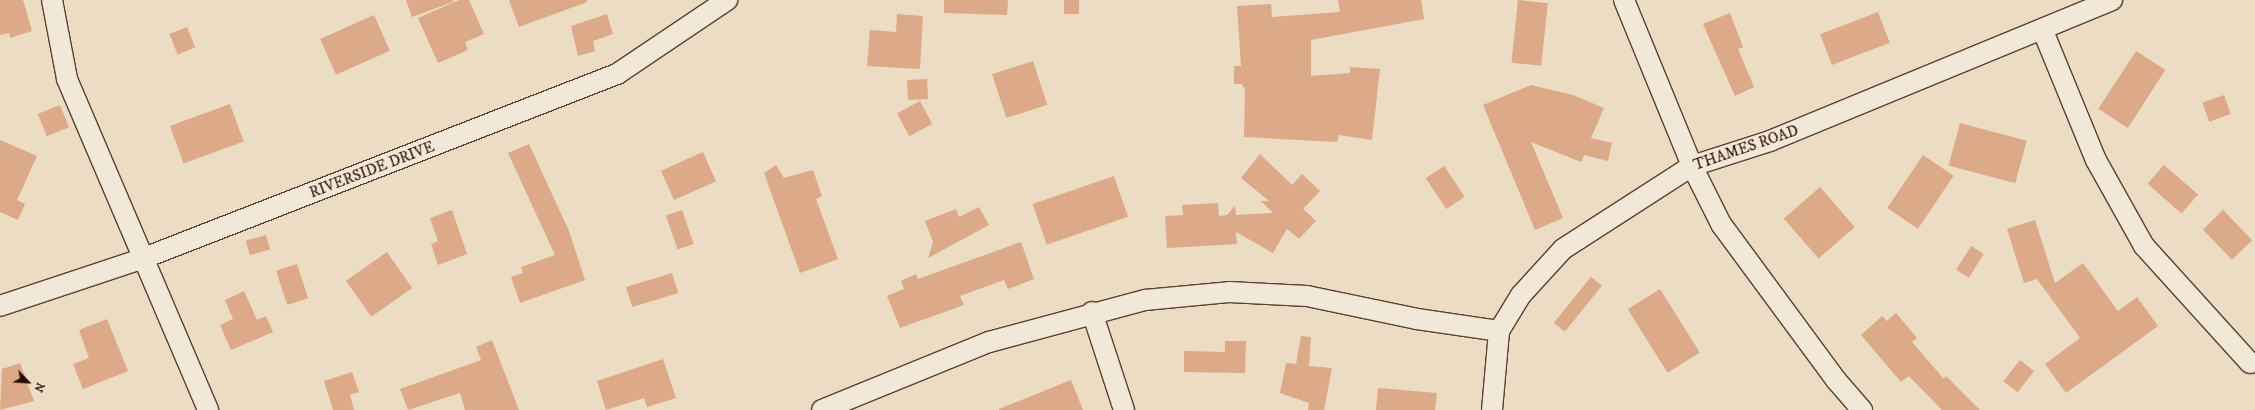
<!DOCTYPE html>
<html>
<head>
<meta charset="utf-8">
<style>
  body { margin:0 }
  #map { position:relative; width:2255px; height:410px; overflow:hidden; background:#ebdcc3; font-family:"IM FELL DW Pica",serif }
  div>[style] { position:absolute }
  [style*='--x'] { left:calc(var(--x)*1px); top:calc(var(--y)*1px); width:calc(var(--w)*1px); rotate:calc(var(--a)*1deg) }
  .building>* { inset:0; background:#dca989; transform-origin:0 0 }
  .roads { filter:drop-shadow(1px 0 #5b4031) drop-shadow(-1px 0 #5b4031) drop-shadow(0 1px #5b4031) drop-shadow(0 -1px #5b4031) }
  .minor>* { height:20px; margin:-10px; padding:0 10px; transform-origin:10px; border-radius:10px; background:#f2e8d8 }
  span { translate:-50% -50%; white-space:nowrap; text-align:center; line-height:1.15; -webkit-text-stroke:4px #f2e8d8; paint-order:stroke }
  .street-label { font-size:15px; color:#2b0c00 }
  .north { position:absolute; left:8px; top:362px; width:40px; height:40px; -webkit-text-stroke:3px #f2e8d8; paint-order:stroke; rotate:115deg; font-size:11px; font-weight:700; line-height:16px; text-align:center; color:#2b0c00 }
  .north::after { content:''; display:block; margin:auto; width:14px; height:18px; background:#2b0c00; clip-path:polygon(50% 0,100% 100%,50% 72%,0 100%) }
</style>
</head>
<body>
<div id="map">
  <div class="building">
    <i style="clip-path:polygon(0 0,23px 0,32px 31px,10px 38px,9px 33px,0 35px)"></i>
    <i style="clip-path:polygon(406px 0,453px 0,453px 2px,412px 17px)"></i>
    <i style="clip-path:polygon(459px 0,469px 0,484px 34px,465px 42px,468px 50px,438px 63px,418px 18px)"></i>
    <i style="clip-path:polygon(509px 0,587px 0,587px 2px,519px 27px)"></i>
    <i style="clip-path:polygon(944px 0,1008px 0,1007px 15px,944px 13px)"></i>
    <i style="left:1064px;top:0;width:15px;height:14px"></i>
    <i style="clip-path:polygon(1338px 0,1421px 0,1424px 19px,1311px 40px,1311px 76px,1350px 73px,1350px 67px,1380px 69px,1372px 140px,1339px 135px,1337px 142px,1244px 137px,1245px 90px,1242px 84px,1234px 84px,1234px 66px,1241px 66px,1237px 6px,1271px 4px,1272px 17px,1340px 12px)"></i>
    <i style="left:1518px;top:0;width:30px;height:63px;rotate:6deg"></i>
    <i style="left:1878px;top:12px;width:33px;height:62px;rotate:69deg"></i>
    <i style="clip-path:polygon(1730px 13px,1743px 47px,1738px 49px,1754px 87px,1735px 96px,1703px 24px)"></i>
    <i style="clip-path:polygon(607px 14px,613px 34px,593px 41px,595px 51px,578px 56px,571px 26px)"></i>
    <i style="clip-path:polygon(897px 14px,923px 16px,920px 69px,867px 66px,870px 30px,896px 32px)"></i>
    <i style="left:374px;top:15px;width:39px;height:59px;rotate:66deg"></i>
    <i style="left:187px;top:27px;width:22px;height:19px;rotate:68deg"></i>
    <i style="left:2136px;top:51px;width:35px;height:69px;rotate:33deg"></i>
    <i style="left:1033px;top:61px;width:46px;height:43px;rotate:72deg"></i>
    <i style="left:927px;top:79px;width:20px;height:20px;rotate:87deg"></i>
    <i style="clip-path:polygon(1531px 85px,1573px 95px,1604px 108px,1591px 138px,1612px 143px,1608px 161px,1584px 155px,1581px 162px,1531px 142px,1563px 218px,1535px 230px,1483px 105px)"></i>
    <i style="left:2224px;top:95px;width:20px;height:23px;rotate:70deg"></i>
    <i style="left:920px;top:101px;width:26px;height:26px;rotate:62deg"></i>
    <i style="left:230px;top:104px;width:40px;height:64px;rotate:70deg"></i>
    <i style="left:60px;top:105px;width:24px;height:24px;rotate:68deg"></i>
    <i style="left:1960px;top:123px;width:69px;height:44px;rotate:15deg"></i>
    <i style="clip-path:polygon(0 140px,37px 156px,17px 200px,25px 204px,18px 220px,0 212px)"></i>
    <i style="clip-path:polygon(529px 144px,569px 231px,585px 280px,520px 303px,511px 277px,523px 273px,521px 267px,555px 255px,508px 153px)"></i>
    <i style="left:703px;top:152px;width:32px;height:46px;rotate:66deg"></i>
    <i style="clip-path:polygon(1260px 154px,1292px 185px,1302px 174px,1320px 191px,1303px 209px,1316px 221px,1299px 239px,1287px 229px,1273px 253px,1236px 232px,1237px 244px,1167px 248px,1165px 216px,1183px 215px,1182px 205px,1218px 203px,1219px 216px,1227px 215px,1235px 206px,1236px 215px,1273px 213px,1261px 201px,1269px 201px,1241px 178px)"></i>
    <i style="left:1923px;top:155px;width:37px;height:64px;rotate:34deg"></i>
    <i style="clip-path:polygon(776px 165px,784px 178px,813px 170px,822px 196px,816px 199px,838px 259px,800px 273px,764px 173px)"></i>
    <i style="left:2164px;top:165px;width:45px;height:25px;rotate:41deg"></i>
    <i style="left:1444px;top:166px;width:37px;height:22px;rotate:56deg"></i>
    <i style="left:1114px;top:176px;width:43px;height:86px;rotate:71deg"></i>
    <i style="left:1820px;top:187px;width:53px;height:48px;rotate:49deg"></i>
    <i style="clip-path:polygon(979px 207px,989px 225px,928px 258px,933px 242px,925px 221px,956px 209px,959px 217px)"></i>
    <i style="clip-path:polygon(452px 210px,467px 254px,438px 265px,431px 244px,438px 241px,430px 218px)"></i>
    <i style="left:682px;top:210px;width:36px;height:17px;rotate:71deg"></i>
    <i style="left:2223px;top:210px;width:42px;height:28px;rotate:46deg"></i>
    <i style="clip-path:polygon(2035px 220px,2055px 283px,2083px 263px,2118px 311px,2137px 297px,2158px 326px,2066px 393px,2045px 364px,2080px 338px,2037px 279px,2024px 283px,2007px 229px)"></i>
    <i style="left:266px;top:235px;width:15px;height:21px;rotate:74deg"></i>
    <i style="clip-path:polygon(1021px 242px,1034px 279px,1008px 289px,1004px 280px,960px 296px,964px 305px,900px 328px,887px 296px,904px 289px,901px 281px,916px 274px,918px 279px)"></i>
    <i style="left:1971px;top:246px;width:15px;height:28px;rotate:32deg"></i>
    <i style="left:387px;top:252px;width:44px;height:50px;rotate:55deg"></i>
    <i style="left:297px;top:264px;width:36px;height:22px;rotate:72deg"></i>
    <i style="left:672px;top:273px;width:21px;height:48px;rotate:73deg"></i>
    <i style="left:1591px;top:277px;width:14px;height:59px;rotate:39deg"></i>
    <i style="left:1660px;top:289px;width:75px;height:38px;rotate:58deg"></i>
    <i style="clip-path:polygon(244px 291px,257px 320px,266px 316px,273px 332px,231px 350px,220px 325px,233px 319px,225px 300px)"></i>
    <i style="clip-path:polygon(1896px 313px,1917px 338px,1912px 342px,1944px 379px,1946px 376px,1980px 410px,1942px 410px,1909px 376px,1901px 382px,1861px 335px,1882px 316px,1887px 321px)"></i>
    <i style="clip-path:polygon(107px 319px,128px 371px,83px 389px,73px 364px,89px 358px,79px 330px)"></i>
    <i style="clip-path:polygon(1301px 336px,1311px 337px,1309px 366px,1332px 368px,1324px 410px,1308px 410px,1309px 403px,1280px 393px,1286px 363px,1296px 364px)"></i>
    <i style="clip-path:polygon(492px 340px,519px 410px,465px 410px,460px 393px,408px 410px,400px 389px,481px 360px,476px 347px)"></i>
    <i style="clip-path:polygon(1225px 341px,1246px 341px,1245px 373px,1184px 372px,1184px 351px,1225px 352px)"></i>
    <i style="clip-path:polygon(663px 359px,676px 398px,647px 407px,644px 398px,606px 410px,597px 381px)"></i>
    <i style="left:2020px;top:360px;width:18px;height:27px;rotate:38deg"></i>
    <i style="clip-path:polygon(20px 363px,34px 401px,0 410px,2px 369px)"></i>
    <i style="clip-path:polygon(352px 372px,359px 392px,350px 395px,354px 410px,333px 410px,324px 381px)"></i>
    <i style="clip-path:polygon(1071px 380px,1083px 410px,999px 410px,999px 409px)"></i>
    <i style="clip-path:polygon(1378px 388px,1437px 393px,1435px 410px,1376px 410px)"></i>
  </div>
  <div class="roads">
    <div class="minor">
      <i style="--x:52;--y:0;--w:80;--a:79.2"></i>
      <i style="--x:67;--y:79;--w:360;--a:66.9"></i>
      <i style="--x:1624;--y:0;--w:179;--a:67.7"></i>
      <i style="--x:1692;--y:166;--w:65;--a:63.4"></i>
      <i style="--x:1721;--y:224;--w:194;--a:53.6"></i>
      <i style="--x:1836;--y:380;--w:40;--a:49"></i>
      <i style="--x:2043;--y:31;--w:139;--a:67.7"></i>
      <i style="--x:2096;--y:160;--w:98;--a:60.8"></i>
      <i style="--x:2144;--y:246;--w:158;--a:47.8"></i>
      <i style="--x:0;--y:306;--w:152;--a:-18.4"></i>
      <i style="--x:144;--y:258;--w:508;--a:-21.26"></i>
      <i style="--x:617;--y:74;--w:133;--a:-33.9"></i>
      <i style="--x:1092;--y:312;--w:103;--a:71.9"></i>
      <i style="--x:822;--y:410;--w:180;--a:-22.2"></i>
      <i style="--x:989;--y:342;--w:162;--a:-15.1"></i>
      <i style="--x:1145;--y:300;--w:84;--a:-5.4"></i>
      <i style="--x:1229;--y:292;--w:78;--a:2.9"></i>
      <i style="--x:1307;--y:296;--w:112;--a:11.8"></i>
      <i style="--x:1417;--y:319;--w:83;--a:8.3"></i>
      <i style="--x:1492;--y:410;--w:79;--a:-84.9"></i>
      <i style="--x:1499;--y:331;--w:42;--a:-58.6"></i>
      <i style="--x:1521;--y:295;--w:62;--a:-47.6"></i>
      <i style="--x:1563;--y:249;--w:153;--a:-32.8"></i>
      <i style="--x:1692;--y:166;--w:82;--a:-17.8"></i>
      <i style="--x:1770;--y:141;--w:370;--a:-22.4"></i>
    </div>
  </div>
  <div class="street-label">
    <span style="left:1746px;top:148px;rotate:-19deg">THAMES ROAD</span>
    <span style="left:372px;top:170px;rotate:-21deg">RIVERSIDE DRIVE</span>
  </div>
  <div class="north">N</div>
</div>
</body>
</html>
